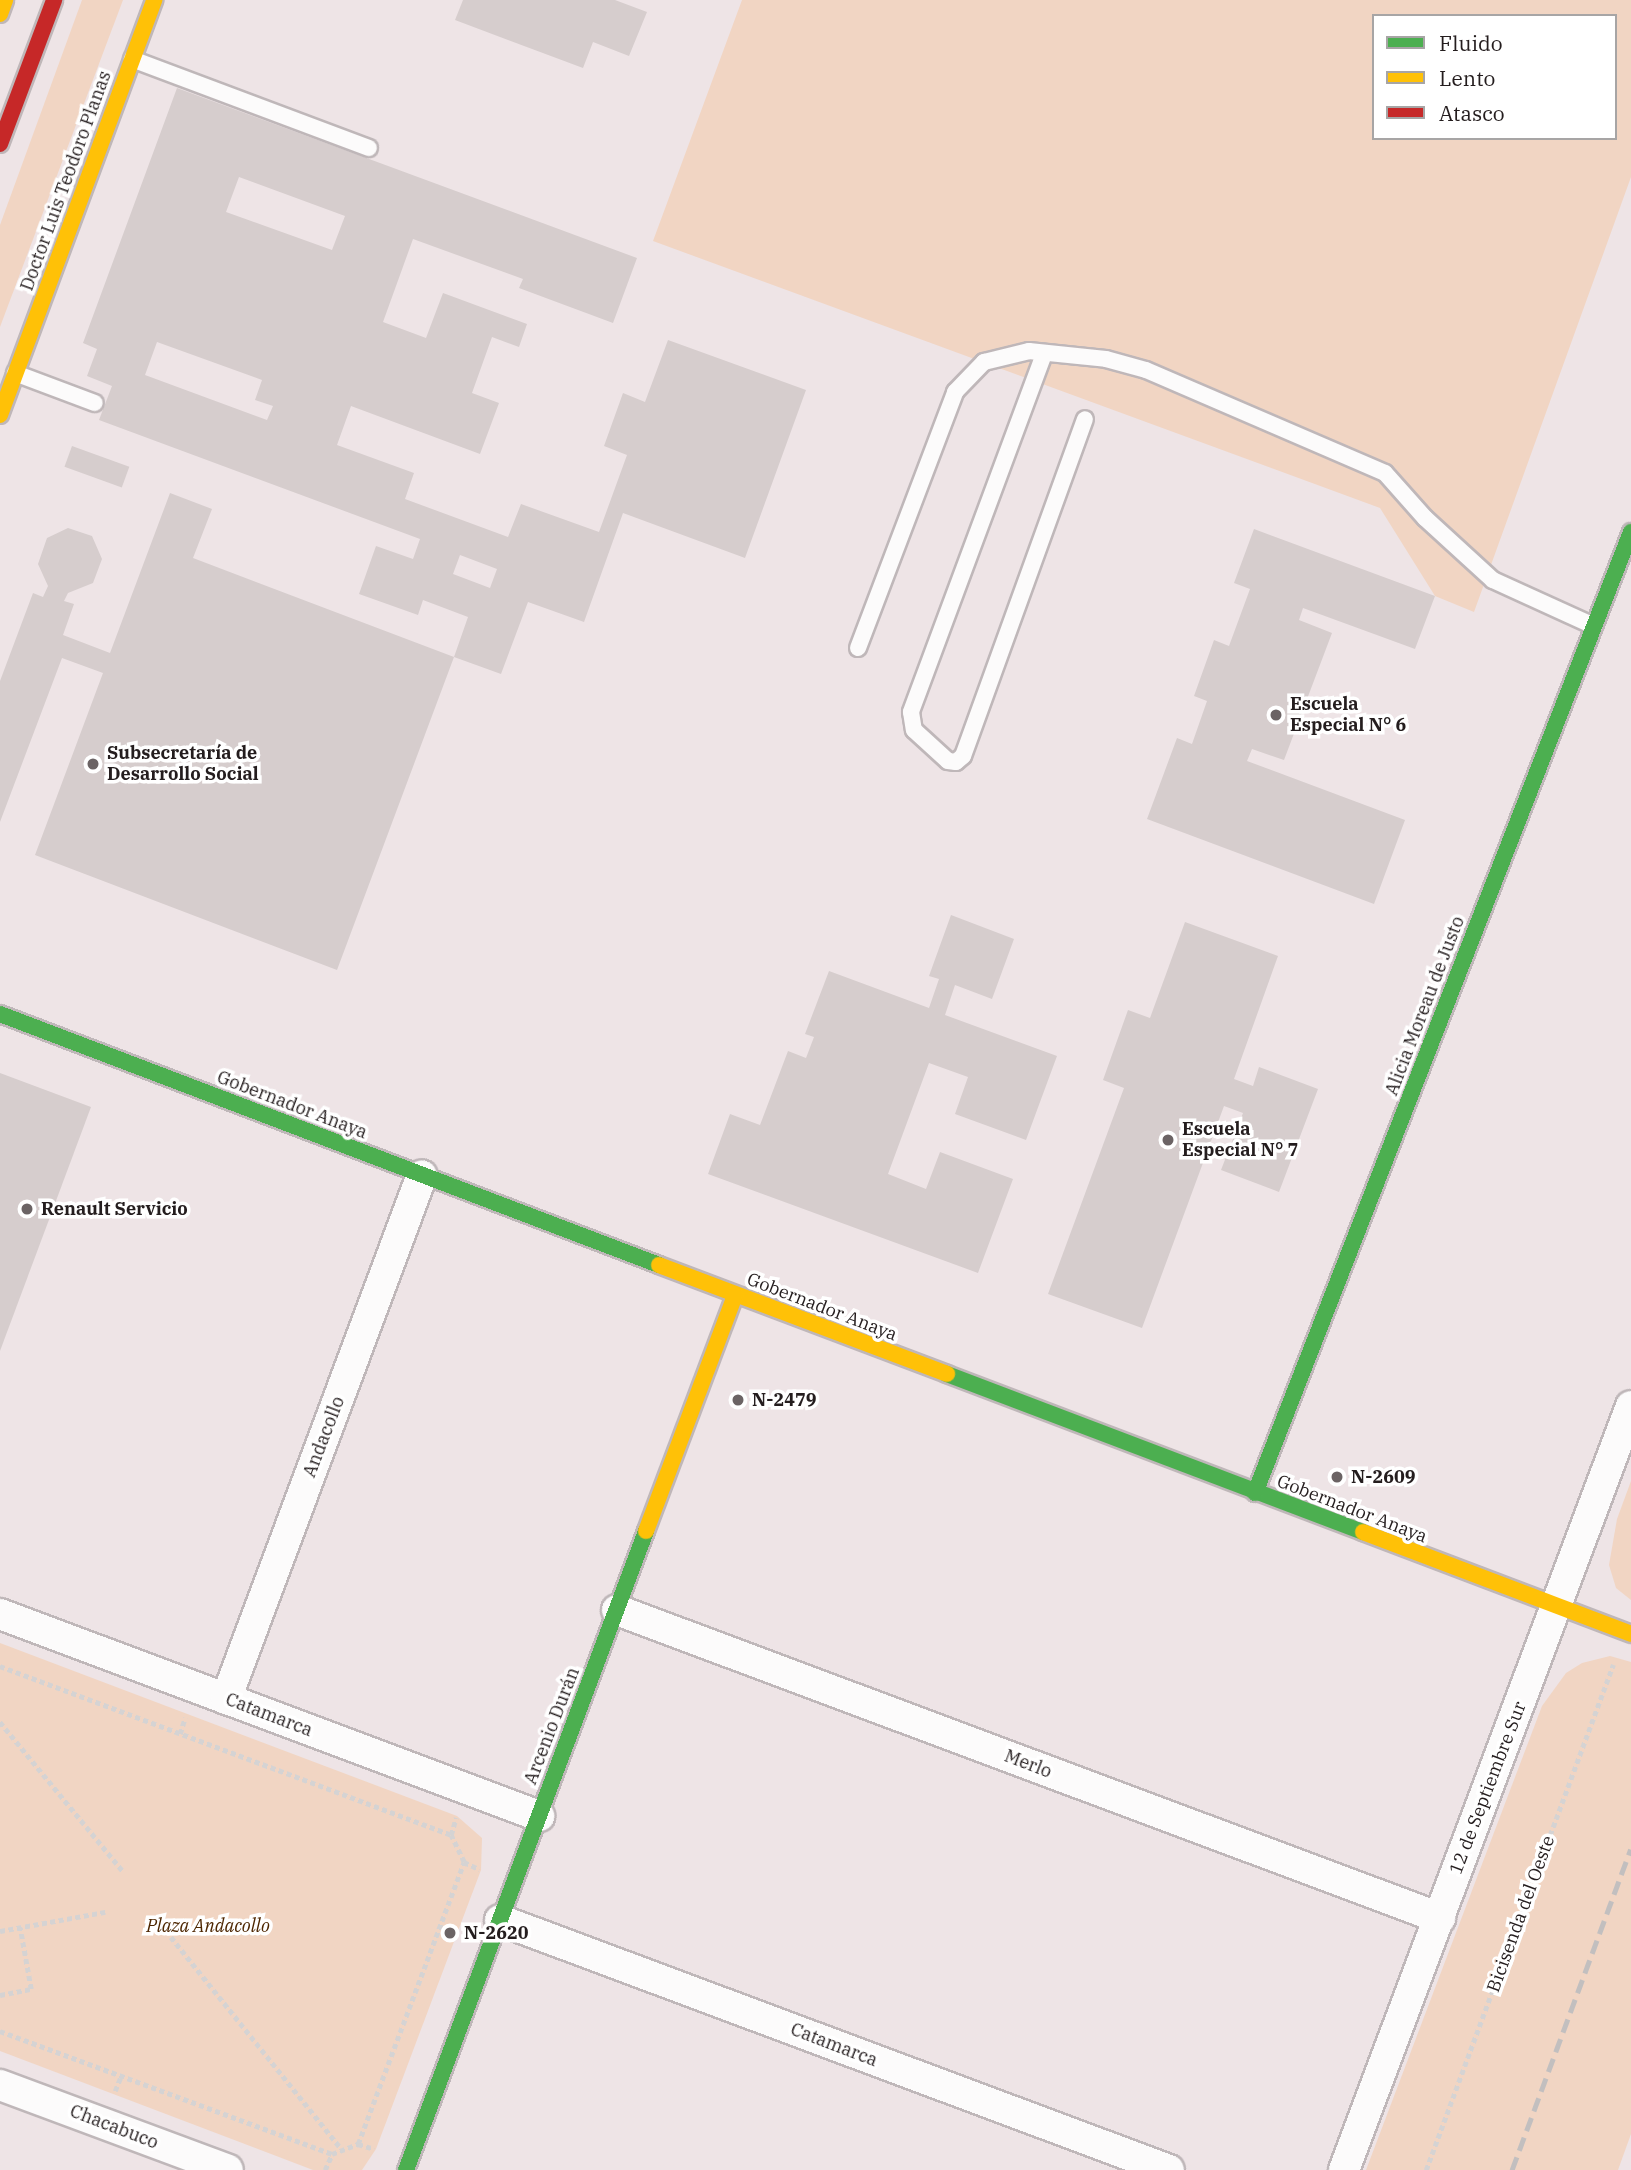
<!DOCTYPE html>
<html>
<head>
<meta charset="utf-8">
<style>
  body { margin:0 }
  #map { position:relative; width:1631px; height:2170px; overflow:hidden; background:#eee4e6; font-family:"IBM Plex Serif",serif }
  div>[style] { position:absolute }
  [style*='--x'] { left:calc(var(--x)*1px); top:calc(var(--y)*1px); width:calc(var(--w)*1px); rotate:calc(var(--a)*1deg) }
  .green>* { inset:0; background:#f1d5c3 }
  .building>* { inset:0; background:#d6cdcd; transform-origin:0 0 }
  .path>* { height:4.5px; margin-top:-2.25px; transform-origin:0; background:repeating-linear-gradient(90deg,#d5d3d3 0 5px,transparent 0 8.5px) }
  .roads { filter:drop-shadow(2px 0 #bfb7b9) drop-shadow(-2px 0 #bfb7b9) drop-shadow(0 2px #bfb7b9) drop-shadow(0 -2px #bfb7b9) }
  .lane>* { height:16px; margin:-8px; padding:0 8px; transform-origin:8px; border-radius:8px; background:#fcfbfb }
  .street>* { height:30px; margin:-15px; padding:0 15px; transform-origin:15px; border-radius:15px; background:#fcfbfb }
  .fast>* { height:16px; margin:-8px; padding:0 8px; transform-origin:8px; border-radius:8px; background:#4caf50 }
  .slow>* { height:16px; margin:-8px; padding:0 8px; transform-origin:8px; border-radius:8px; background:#ffc107 }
  .jam>* { height:16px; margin:-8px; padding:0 8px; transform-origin:8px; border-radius:8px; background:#c62828 }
  .rail>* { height:5px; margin-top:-2.5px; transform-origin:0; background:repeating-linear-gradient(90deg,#c2bfbf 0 14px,transparent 0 21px) }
  .dots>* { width:19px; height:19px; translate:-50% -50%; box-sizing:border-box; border:4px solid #fff; border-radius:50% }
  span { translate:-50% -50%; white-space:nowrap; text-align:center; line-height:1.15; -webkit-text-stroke:7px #fff; paint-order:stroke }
  .street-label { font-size:18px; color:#241d1e }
  .poi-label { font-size:18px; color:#241d1e; font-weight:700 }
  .left { translate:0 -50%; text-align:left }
  .park-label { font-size:18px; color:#4d2600; font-style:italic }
  .legend { position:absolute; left:1372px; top:14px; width:245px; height:126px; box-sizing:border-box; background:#fff; border:2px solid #a7a5a5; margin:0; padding:9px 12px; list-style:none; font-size:21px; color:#241d1e }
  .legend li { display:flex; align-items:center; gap:14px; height:35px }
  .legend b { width:35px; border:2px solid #a7a5a5 }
</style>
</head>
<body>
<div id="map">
  <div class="green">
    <i style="clip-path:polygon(82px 0,123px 0,0 327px,0 225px)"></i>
    <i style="clip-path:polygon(evenodd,742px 0,1631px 0,1631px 177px,1474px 612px,1435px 596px,1380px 508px,653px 241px,742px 0,1374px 16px,1615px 16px,1615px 138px,1374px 138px,1374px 16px)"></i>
    <i style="clip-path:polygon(1631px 1481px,1631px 1600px,1616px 1588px,1609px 1565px,1617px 1519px)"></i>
    <i style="clip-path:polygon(0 1643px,457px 1816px,482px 1838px,481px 1870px,376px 2149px,362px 2170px,313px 2170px,0 2051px)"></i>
    <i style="clip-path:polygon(1610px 1656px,1631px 1662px,1631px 2134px,1618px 2170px,1366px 2170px,1542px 1706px,1566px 1673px,1582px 1663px)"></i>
  </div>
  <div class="building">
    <i style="clip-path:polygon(463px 0,615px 0,647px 12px,629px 56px,593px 42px,583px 68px,455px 20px)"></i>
    <i style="clip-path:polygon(evenodd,177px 88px,637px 258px,613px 323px,519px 288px,523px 279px,413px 239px,383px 322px,426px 338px,443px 293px,527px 324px,519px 347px,492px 337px,472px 393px,499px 403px,480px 454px,351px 406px,337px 445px,414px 473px,405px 499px,508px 537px,521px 504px,599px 532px,627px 455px,604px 446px,623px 393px,645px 402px,668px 340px,806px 390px,745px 558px,623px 513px,584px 622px,528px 602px,501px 674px,454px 657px,337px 970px,35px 855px,103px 673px,62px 658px,0 822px,0 681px,33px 593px,43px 597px,48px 586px,38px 564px,47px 538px,68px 528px,92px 536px,102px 559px,93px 583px,68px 593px,64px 601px,74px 604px,63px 635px,110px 653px,170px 493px,212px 509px,193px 558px,454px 657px,468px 617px,423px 600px,418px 615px,359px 594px,376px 546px,413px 559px,420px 539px,99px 420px,112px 386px,87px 376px,97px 349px,83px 343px,177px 88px,239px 177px,345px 216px,332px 250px,226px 212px,239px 177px,177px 88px,157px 342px,262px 380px,255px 400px,273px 406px,267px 420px,145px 375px,157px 342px,177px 88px,460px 555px,497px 569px,490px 588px,453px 574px,460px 555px)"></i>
    <i style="left:72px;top:446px;width:61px;height:22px;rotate:20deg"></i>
    <i style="clip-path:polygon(1254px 529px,1435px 596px,1415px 649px,1303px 608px,1299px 620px,1332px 633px,1284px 760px,1252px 749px,1247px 761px,1405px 820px,1374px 904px,1147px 819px,1177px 738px,1192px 744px,1207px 701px,1194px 696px,1214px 640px,1229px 646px,1250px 589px,1234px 583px)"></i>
    <i style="clip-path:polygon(951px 915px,1014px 939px,992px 999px,955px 985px,945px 1015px,1057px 1056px,1026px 1140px,955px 1114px,968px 1077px,929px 1063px,888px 1174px,926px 1189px,940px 1152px,1013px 1179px,978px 1273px,708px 1174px,730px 1114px,760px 1125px,788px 1051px,806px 1058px,814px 1037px,805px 1034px,829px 971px,929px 1008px,939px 979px,929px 976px)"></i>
    <i style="clip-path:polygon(1185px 922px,1278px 956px,1234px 1079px,1253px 1086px,1259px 1067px,1318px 1089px,1279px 1192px,1221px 1170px,1243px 1113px,1224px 1106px,1142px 1328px,1048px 1294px,1124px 1088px,1103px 1080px,1128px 1010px,1150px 1018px)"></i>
    <i style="clip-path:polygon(0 1073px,91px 1107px,0 1351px)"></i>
  </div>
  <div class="path">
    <i style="--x:0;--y:1666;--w:482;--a:20.5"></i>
    <i style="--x:0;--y:1722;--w:193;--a:50.5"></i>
    <i style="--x:180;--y:1734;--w:17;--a:-73"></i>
    <i style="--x:464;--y:1862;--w:17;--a:25"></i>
    <i style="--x:0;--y:1931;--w:107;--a:-10.3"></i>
    <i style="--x:171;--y:1937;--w:273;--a:51.2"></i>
    <i style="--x:0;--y:1995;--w:32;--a:-11"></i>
    <i style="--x:31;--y:1989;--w:62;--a:-100.2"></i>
    <i style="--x:0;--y:2031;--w:354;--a:20.3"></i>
    <i style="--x:332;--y:2154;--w:28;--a:-21"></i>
    <i style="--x:358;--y:2144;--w:301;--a:-69.4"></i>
    <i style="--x:464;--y:1862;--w:30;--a:-116"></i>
    <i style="--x:451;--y:1835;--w:18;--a:-74"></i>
    <i style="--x:115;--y:2091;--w:16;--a:-68"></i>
    <i style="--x:358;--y:2144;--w:17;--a:17"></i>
    <i style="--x:325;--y:2170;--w:17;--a:-66"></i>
    <i style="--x:1426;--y:2170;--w:539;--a:-69.68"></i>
  </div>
  <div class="roads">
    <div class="lane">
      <i style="--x:132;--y:59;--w:253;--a:20.6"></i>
      <i style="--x:1044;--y:354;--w:382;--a:110.4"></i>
      <i style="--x:911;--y:712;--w:18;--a:81"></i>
      <i style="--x:914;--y:730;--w:46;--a:42.4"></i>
      <i style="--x:948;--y:761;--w:8;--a:7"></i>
      <i style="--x:956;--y:762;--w:9;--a:-41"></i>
      <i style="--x:963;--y:756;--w:358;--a:-70.1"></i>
      <i style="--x:15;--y:373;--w:85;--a:20.6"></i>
      <i style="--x:858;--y:648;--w:274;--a:-69.2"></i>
      <i style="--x:955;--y:392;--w:42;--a:-46"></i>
      <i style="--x:984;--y:362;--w:46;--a:-13.7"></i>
      <i style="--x:1029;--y:351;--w:77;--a:5.9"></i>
      <i style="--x:1106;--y:359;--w:41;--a:15.4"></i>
      <i style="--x:1146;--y:370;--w:260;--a:23.3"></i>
      <i style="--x:1385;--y:473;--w:60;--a:48.4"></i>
      <i style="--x:1425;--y:518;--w:92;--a:42.4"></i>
      <i style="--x:1493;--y:580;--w:111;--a:24.5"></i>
    </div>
    <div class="street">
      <i style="--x:617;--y:1610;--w:879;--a:20.52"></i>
      <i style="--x:0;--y:1614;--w:576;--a:20.54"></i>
      <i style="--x:226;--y:1699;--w:559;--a:-69.49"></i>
      <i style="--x:500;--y:1920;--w:714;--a:20.49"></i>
      <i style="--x:0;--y:2085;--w:243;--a:20.4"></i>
      <i style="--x:1344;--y:2170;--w:816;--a:-69.41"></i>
    </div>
    <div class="fast">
      <i style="--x:0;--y:1014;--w:705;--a:20.85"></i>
      <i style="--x:947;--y:1374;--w:445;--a:20.8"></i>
      <i style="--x:1255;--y:1493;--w:1032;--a:-68.63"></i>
      <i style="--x:406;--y:2170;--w:683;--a:-69.41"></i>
    </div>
    <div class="slow">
      <i style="--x:0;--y:14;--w:15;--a:-70"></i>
      <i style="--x:0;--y:415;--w:443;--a:-69.6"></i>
      <i style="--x:659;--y:1265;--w:308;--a:20.7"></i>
      <i style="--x:646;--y:1531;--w:252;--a:-69.3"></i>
      <i style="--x:1363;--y:1532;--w:287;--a:20.8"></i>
    </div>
    <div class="jam">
      <i style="--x:0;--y:144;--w:154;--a:-69.4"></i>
    </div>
  </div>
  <div class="rail">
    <i style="--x:1512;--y:2170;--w:342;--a:-69.7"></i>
  </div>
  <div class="dots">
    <i style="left:1276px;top:715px;background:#6b6364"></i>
    <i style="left:93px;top:764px;background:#6b6364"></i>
    <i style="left:1168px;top:1140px;background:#6b6364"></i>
    <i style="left:27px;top:1209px;background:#6b6364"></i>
    <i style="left:738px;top:1400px;background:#6b6364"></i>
    <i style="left:1337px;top:1477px;background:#6b6364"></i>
    <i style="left:450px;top:1933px;background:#6b6364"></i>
  </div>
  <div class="street-label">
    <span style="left:66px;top:181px;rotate:-70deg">Doctor Luis Teodoro Planas</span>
    <span style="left:1425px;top:1006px;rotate:-69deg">Alicia Moreau de Justo</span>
    <span style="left:292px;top:1105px;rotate:21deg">Gobernador Anaya</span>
    <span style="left:822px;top:1307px;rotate:21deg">Gobernador Anaya</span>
    <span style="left:324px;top:1437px;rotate:-69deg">Andacollo</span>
    <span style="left:1352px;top:1509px;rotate:21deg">Gobernador Anaya</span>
    <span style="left:269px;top:1715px;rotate:21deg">Catamarca</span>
    <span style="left:552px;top:1726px;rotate:-69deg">Arcenio Durán</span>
    <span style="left:1028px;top:1764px;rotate:21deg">Merlo</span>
    <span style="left:1488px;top:1788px;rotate:-69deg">12 de Septiembre Sur</span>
    <span style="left:1521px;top:1914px;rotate:-70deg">Bicisenda del Oeste</span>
    <span style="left:834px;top:2045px;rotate:21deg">Catamarca</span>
    <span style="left:114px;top:2127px;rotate:21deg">Chacabuco</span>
  </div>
  <div class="poi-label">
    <span class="left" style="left:1290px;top:715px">Escuela<br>Especial N° 6</span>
    <span class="left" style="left:107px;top:764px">Subsecretaría de<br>Desarrollo Social</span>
    <span class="left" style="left:1182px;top:1140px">Escuela<br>Especial N° 7</span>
    <span class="left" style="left:41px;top:1209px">Renault Servicio</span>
    <span class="left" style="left:752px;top:1400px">N-2479</span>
    <span class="left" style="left:1351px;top:1477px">N-2609</span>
    <span class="left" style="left:464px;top:1933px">N-2620</span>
  </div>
  <div class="park-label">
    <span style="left:208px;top:1926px">Plaza Andacollo</span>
  </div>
  <ul class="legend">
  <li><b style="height:9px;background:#4caf50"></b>Fluido</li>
  <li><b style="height:9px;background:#ffc107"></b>Lento</li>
  <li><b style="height:9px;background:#c62828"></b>Atasco</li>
  </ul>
</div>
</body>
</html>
